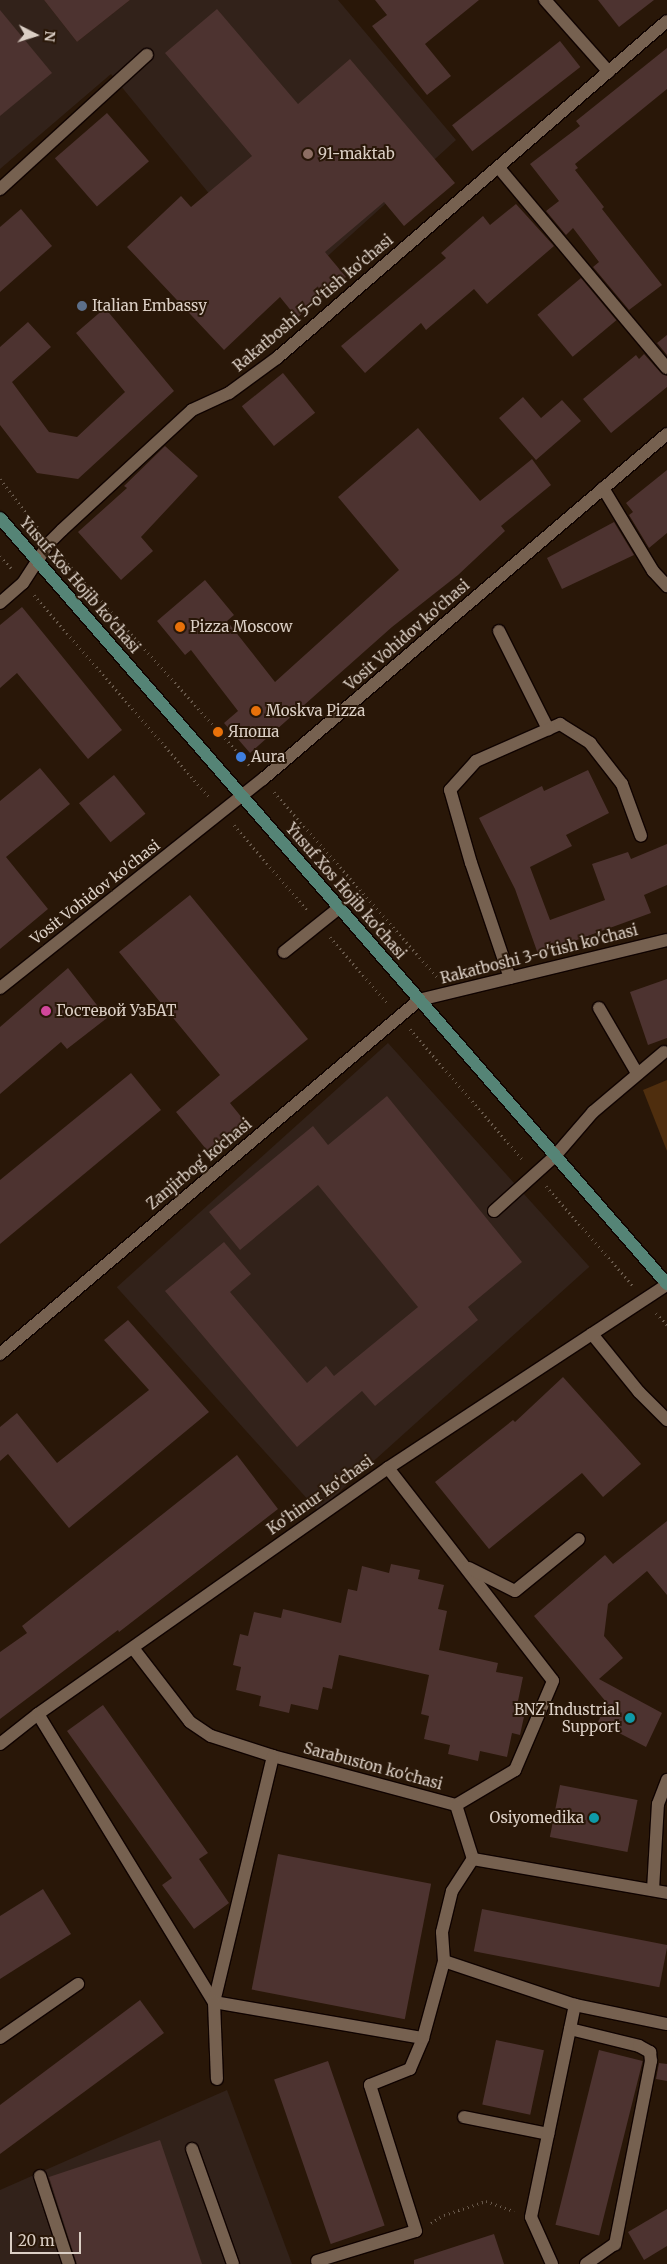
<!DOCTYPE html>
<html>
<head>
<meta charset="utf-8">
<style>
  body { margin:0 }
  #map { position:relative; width:667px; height:2264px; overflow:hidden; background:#291708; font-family:Merriweather,serif }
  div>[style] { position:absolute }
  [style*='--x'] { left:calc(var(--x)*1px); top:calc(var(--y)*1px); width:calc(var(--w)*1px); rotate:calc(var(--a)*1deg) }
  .education>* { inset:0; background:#32221a; transform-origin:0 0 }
  .green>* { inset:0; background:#4f2e0e }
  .building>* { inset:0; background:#4d3330; transform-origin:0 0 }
  .path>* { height:3px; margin-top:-1.5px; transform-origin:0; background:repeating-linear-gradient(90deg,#695a4c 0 1px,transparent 0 5px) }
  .roads { filter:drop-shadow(1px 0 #100300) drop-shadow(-1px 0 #100300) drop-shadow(0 1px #100300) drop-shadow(0 -1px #100300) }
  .service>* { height:12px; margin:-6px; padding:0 6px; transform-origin:6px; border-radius:6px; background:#766150 }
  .minor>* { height:12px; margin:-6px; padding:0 6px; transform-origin:6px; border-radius:6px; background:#766150 }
  .secondary>* { height:12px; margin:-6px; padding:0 6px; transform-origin:6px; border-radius:6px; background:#558476 }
  .dots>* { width:14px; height:14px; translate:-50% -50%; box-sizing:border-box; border:2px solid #291708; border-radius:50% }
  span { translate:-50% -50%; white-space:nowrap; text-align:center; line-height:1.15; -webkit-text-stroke:4px #291708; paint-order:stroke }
  .poi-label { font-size:15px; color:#dbcfc5 }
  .left { translate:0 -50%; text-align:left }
  .right { translate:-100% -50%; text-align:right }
  .street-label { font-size:15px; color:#dbcfc5 }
  .north { position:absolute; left:10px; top:10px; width:50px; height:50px; -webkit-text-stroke:4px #291708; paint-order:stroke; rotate:95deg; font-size:14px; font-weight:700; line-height:20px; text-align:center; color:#dbcfc5 }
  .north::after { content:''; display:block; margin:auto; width:18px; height:22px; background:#dbcfc5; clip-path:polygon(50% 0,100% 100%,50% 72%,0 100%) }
  .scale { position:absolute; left:10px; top:2232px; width:71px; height:22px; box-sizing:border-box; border:2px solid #dbcfc5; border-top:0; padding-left:6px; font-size:15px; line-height:18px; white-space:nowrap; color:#dbcfc5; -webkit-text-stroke:4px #291708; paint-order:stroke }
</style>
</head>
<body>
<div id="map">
  <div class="education">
    <i style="clip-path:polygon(0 0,44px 0,77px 42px,130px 0,338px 0,456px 140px,289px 291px,111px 74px,0 169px)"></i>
    <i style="left:388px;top:1043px;width:301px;height:365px;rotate:48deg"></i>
    <i style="clip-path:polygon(227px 2090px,292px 2264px,0 2264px,0 2190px)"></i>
  </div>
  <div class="green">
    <i style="clip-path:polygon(667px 1080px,667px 1151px,643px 1090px)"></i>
  </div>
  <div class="building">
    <i style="clip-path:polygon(44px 0,130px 0,77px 42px)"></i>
    <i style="clip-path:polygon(375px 0,479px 0,425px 44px,451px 76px,427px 95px,372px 26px,387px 15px)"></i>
    <i style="clip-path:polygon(598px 0,654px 0,619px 27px)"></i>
    <i style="clip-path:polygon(217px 9px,298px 104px,350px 59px,455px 183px,404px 226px,384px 202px,325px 252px,346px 277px,297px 318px,280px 297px,224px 350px,127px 247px,181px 196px,191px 207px,252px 156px,165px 53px)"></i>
    <i style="clip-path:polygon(0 10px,52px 73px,0 116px)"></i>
    <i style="left:560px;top:41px;width:33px;height:137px;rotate:52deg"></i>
    <i style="clip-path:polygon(667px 48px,667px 89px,575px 164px,578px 168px,575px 170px,604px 207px,602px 209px,662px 285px,629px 310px,593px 267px,599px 262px,573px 228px,566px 235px,546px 211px,559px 201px,530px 164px,580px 126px,576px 121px)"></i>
    <i style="left:107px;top:113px;width:64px;height:69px;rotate:49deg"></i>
    <i style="clip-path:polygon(516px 204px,554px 246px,487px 304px,474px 289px,426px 330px,421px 323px,365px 373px,341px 346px,446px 258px,441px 253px,483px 216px,490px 225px)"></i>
    <i style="clip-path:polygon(21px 209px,52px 246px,0 292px,0 227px)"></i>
    <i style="left:581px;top:278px;width:55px;height:57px;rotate:50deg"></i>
    <i style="clip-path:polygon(105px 308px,174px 391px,78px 479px,37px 473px,0 425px,0 347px,28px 322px,51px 347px,12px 382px,49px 432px,77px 437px,125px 392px,76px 333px)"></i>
    <i style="clip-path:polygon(667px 335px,667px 355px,657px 343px)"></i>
    <i style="clip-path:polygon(644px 354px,661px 373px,667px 376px,667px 387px,611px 433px,583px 399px,636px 355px,639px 359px)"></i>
    <i style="left:283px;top:373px;width:51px;height:53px;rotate:51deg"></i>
    <i style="clip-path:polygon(523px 397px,541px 418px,562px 400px,581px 421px,536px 460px,499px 418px)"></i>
    <i style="clip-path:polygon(418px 428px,480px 501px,532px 459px,551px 485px,501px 526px,505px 531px,458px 575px,392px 627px,250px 753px,224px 723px,238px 711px,191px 650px,185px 655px,157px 621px,205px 580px,234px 615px,227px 621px,275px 682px,399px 570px,338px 497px)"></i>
    <i style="clip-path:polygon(165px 446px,198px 476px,141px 537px,153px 551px,121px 580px,78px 532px,127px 488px,124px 486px)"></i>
    <i style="clip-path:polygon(667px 470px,667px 533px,649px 548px,629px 515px,633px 512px,626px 503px)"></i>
    <i style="clip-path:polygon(614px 522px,634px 555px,562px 589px,547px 558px)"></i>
    <i style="clip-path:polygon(22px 607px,122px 730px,88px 759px,17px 673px,0 688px,0 625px)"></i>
    <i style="clip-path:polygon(40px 768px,70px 804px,6px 857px,48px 909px,0 949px,0 801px)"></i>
    <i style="clip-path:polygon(588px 770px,609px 813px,566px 835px,572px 846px,530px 867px,550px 920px,605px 900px,592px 864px,628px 852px,631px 859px,667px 844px,667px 885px,644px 895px,651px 913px,538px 954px,515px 889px,479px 818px,542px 786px,544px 791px)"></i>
    <i style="left:114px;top:775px;width:50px;height:45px;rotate:51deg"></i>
    <i style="clip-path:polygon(190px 895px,308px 1039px,230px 1103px,247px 1124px,210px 1154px,176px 1112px,220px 1075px,119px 952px)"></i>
    <i style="clip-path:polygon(68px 968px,107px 1018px,67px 1049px,61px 1042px,0 1094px,0 1027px)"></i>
    <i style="clip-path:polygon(667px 979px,667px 1038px,648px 1045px,630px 992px)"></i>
    <i style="clip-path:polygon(131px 1073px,161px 1110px,0 1244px,0 1180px)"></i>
    <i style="clip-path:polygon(387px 1096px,522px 1262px,468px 1307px,478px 1320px,375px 1406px,362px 1391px,297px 1447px,165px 1291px,224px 1242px,251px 1274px,230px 1292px,307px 1383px,326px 1366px,334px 1376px,418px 1307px,318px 1185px,240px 1250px,209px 1212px,313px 1126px,328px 1145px)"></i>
    <i style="clip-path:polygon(128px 1320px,209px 1412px,69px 1528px,8px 1454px,0 1461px,0 1427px,17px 1413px,57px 1463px,149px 1390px,104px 1340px)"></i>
    <i style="clip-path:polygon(563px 1377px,641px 1464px,603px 1497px,582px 1473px,489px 1549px,435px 1482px,513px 1420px,515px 1422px)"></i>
    <i style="clip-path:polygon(237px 1455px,278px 1509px,119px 1632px,118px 1630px,0 1719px,0 1652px,27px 1633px,22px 1626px)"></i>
    <i style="clip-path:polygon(667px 1521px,667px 1595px,647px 1571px,608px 1604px,604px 1636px,623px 1658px,599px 1679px,662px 1713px,646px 1747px,598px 1722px,607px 1703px,534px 1616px,605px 1555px,613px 1564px)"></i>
    <i style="clip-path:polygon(391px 1564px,420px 1570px,418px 1579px,444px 1585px,438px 1609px,447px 1611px,439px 1650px,498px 1663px,496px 1672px,523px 1677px,518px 1701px,527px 1703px,520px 1735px,512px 1733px,507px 1757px,480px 1751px,478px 1761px,448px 1754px,450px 1745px,424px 1739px,429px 1716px,421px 1714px,429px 1675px,339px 1655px,332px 1689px,323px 1687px,318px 1710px,291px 1704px,289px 1713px,272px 1709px,259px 1706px,261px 1696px,236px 1690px,241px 1667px,233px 1665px,240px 1634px,248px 1636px,254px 1612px,281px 1618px,283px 1609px,341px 1623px,348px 1589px,357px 1591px,362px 1566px,389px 1573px)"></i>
    <i style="clip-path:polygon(103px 1705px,208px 1853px,199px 1859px,229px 1903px,194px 1929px,162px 1885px,172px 1878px,67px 1731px)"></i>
    <i style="left:560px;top:1785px;width:79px;height:53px;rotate:11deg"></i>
    <i style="left:278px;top:1854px;width:156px;height:138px;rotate:11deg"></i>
    <i style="clip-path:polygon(43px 1889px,71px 1934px,0 1979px,0 1916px)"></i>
    <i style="left:482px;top:1909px;width:189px;height:43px;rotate:11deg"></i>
    <i style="clip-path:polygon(140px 2000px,164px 2033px,0 2154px,0 2105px)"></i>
    <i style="left:496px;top:2040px;width:49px;height:66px;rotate:12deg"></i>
    <i style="left:599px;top:2050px;width:45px;height:180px;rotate:14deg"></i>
    <i style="left:328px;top:2061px;width:174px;height:57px;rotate:71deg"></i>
    <i style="clip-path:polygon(659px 2063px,667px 2064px,667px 2081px,656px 2079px)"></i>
    <i style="clip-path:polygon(160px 2140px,202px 2264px,77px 2264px,49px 2177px)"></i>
    <i style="clip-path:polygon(667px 2209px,667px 2246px,644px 2260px,628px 2232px)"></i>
    <i style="clip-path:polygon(494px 2234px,504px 2264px,414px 2264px,414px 2260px)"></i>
  </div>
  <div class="path">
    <i style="--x:0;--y:479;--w:62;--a:52.2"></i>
    <i style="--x:0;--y:556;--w:18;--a:47"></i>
    <i style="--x:61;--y:556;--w:284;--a:48"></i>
    <i style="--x:34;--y:595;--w:269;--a:49.1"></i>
    <i style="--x:274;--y:792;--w:248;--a:48.6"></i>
    <i style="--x:234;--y:825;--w:113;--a:49.3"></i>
    <i style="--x:330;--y:937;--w:89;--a:49.1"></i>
    <i style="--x:410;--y:1029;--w:174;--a:49.2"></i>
    <i style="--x:546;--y:1186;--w:134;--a:48.9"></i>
    <i style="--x:656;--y:1313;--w:16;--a:47"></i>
    <i style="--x:431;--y:2223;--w:15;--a:-32"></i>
    <i style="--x:444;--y:2215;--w:44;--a:-18.4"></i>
    <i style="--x:486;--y:2201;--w:30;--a:20"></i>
  </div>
  <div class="roads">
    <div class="service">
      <i style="--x:545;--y:0;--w:96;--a:48.4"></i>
      <i style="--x:603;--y:488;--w:97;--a:58.9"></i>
      <i style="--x:653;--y:571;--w:21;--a:47"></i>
      <i style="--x:499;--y:631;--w:110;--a:63.4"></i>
      <i style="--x:284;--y:952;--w:70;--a:-38.7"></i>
      <i style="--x:510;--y:978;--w:121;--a:-108.7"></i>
      <i style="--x:471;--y:863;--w:76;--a:-106"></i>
      <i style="--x:450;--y:790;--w:39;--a:-48"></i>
      <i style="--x:476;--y:761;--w:92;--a:-23.8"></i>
      <i style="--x:560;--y:724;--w:36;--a:32"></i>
      <i style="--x:590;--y:743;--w:52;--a:52"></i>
      <i style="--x:622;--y:784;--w:55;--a:69.9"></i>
      <i style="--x:599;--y:1008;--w:75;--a:59.7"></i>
      <i style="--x:494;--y:1211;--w:82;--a:-42"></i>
      <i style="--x:555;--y:1156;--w:58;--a:-49.2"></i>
      <i style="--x:593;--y:1112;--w:93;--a:-40.2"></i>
      <i style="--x:592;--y:1334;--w:75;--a:51"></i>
      <i style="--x:639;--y:1392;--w:40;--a:45"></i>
      <i style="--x:444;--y:1961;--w:138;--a:18.6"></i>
      <i style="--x:575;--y:2005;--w:94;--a:11.7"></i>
      <i style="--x:214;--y:2002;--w:212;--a:9.8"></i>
      <i style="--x:570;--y:2029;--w:71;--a:13.8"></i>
      <i style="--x:639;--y:2046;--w:13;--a:29"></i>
      <i style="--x:650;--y:2052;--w:9;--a:84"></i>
      <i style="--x:651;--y:2061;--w:187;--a:101.1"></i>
      <i style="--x:464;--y:2117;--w:86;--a:11.4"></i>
      <i style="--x:192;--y:2149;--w:122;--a:70.4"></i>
      <i style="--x:40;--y:2176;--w:93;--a:71.8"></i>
      <i style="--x:317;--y:2261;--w:103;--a:-16.9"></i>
      <i style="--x:416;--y:2231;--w:153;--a:-107.5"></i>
      <i style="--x:370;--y:2085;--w:43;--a:-21.8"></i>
      <i style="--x:410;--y:2069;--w:34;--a:-67"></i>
      <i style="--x:423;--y:2038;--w:80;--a:-74.7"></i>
      <i style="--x:444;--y:1961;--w:29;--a:-94"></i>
      <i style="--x:442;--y:1932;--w:42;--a:-76.3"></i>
      <i style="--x:452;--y:1891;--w:38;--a:-57"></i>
      <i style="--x:552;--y:2264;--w:51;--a:-114.1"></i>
      <i style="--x:531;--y:2217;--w:217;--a:-78.3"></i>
    </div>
    <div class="minor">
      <i style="--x:499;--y:168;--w:261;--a:50"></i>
      <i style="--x:0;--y:189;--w:199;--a:-42.4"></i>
      <i style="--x:0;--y:603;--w:30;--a:-41"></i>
      <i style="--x:23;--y:583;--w:48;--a:-57"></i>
      <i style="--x:49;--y:543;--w:18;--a:-45"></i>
      <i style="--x:62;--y:530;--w:177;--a:-42.7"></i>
      <i style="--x:192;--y:410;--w:41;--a:-24.7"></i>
      <i style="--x:229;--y:393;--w:59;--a:-36.1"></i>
      <i style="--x:277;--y:358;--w:515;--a:-40.83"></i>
      <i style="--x:0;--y:988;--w:336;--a:-38.5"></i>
      <i style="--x:263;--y:779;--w:531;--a:-40.5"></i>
      <i style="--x:0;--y:1354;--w:549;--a:-40.19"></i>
      <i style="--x:419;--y:1000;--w:255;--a:-13.6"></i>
      <i style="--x:388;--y:1468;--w:269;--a:52.2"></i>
      <i style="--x:553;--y:1681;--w:97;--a:113.1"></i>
      <i style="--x:515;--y:1770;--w:69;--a:149.3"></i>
      <i style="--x:469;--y:1568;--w:51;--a:26.6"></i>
      <i style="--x:515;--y:1591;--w:82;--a:-39.1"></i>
      <i style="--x:133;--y:1648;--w:93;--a:52.4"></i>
      <i style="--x:190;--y:1722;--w:25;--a:34"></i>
      <i style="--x:211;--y:1736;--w:65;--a:17.9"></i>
      <i style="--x:273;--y:1756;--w:189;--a:15"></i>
      <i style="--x:456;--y:1805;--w:57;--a:72.5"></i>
      <i style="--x:473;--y:1859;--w:197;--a:9.9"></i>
      <i style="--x:38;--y:1714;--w:338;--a:58.6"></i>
      <i style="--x:214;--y:2002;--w:253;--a:-76.5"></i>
      <i style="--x:0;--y:1744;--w:48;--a:-38.3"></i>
      <i style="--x:38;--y:1714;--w:428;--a:-35.1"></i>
      <i style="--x:388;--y:1468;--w:334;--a:-33.3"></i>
      <i style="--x:653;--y:1890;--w:86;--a:-86.7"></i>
      <i style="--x:658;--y:1804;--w:26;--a:-69"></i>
      <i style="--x:214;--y:2002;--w:77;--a:87.8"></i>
      <i style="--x:0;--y:2038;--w:95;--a:-34.7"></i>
      <i style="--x:586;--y:2264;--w:35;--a:-35"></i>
    </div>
    <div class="secondary">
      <i style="--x:0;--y:518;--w:1016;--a:48.95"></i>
    </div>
  </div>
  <div class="dots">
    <i style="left:308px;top:154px;background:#8d6e63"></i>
    <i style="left:82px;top:306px;background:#5c6f8a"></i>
    <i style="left:180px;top:627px;background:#e8710a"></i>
    <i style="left:256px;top:711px;background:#e8710a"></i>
    <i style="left:218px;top:732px;background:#e8710a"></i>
    <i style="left:241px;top:757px;background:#3f7fe0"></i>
    <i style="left:46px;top:1011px;background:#d1479c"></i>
    <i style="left:630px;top:1718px;background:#0f9aa8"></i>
    <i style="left:594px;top:1818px;background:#0f9aa8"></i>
  </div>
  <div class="poi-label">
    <span class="left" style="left:318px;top:154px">91-maktab</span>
    <span class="left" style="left:92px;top:306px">Italian Embassy</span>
    <span class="left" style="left:190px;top:627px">Pizza Moscow</span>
    <span class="left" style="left:266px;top:711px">Moskva Pizza</span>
    <span class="left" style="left:228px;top:732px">Япоша</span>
    <span class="left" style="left:251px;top:757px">Aura</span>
    <span class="left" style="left:56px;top:1011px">Гостевой УзБАТ</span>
    <span class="right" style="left:620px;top:1718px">BNZ Industrial<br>Support</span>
    <span class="right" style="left:584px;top:1818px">Osiyomedika</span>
  </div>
  <div class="street-label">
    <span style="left:313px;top:303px;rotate:-40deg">Rakatboshi 5-o'tish ko'chasi</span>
    <span style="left:80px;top:585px;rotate:49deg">Yusuf Xos Hojib ko'chasi</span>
    <span style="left:407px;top:635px;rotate:-41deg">Vosit Vohidov ko'chasi</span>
    <span style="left:346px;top:891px;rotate:49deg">Yusuf Xos Hojib ko'chasi</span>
    <span style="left:95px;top:892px;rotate:-38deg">Vosit Vohidov ko'chasi</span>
    <span style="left:539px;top:954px;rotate:-14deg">Rakatboshi 3-o'tish ko'chasi</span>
    <span style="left:199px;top:1164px;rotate:-40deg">Zanjirbogʻ koʻchasi</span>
    <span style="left:320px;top:1495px;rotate:-35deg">Ko‘hinur ko‘chasi</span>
    <span style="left:373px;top:1766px;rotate:15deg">Sarabuston ko'chasi</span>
  </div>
  <div class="north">N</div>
  <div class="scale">20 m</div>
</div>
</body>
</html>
